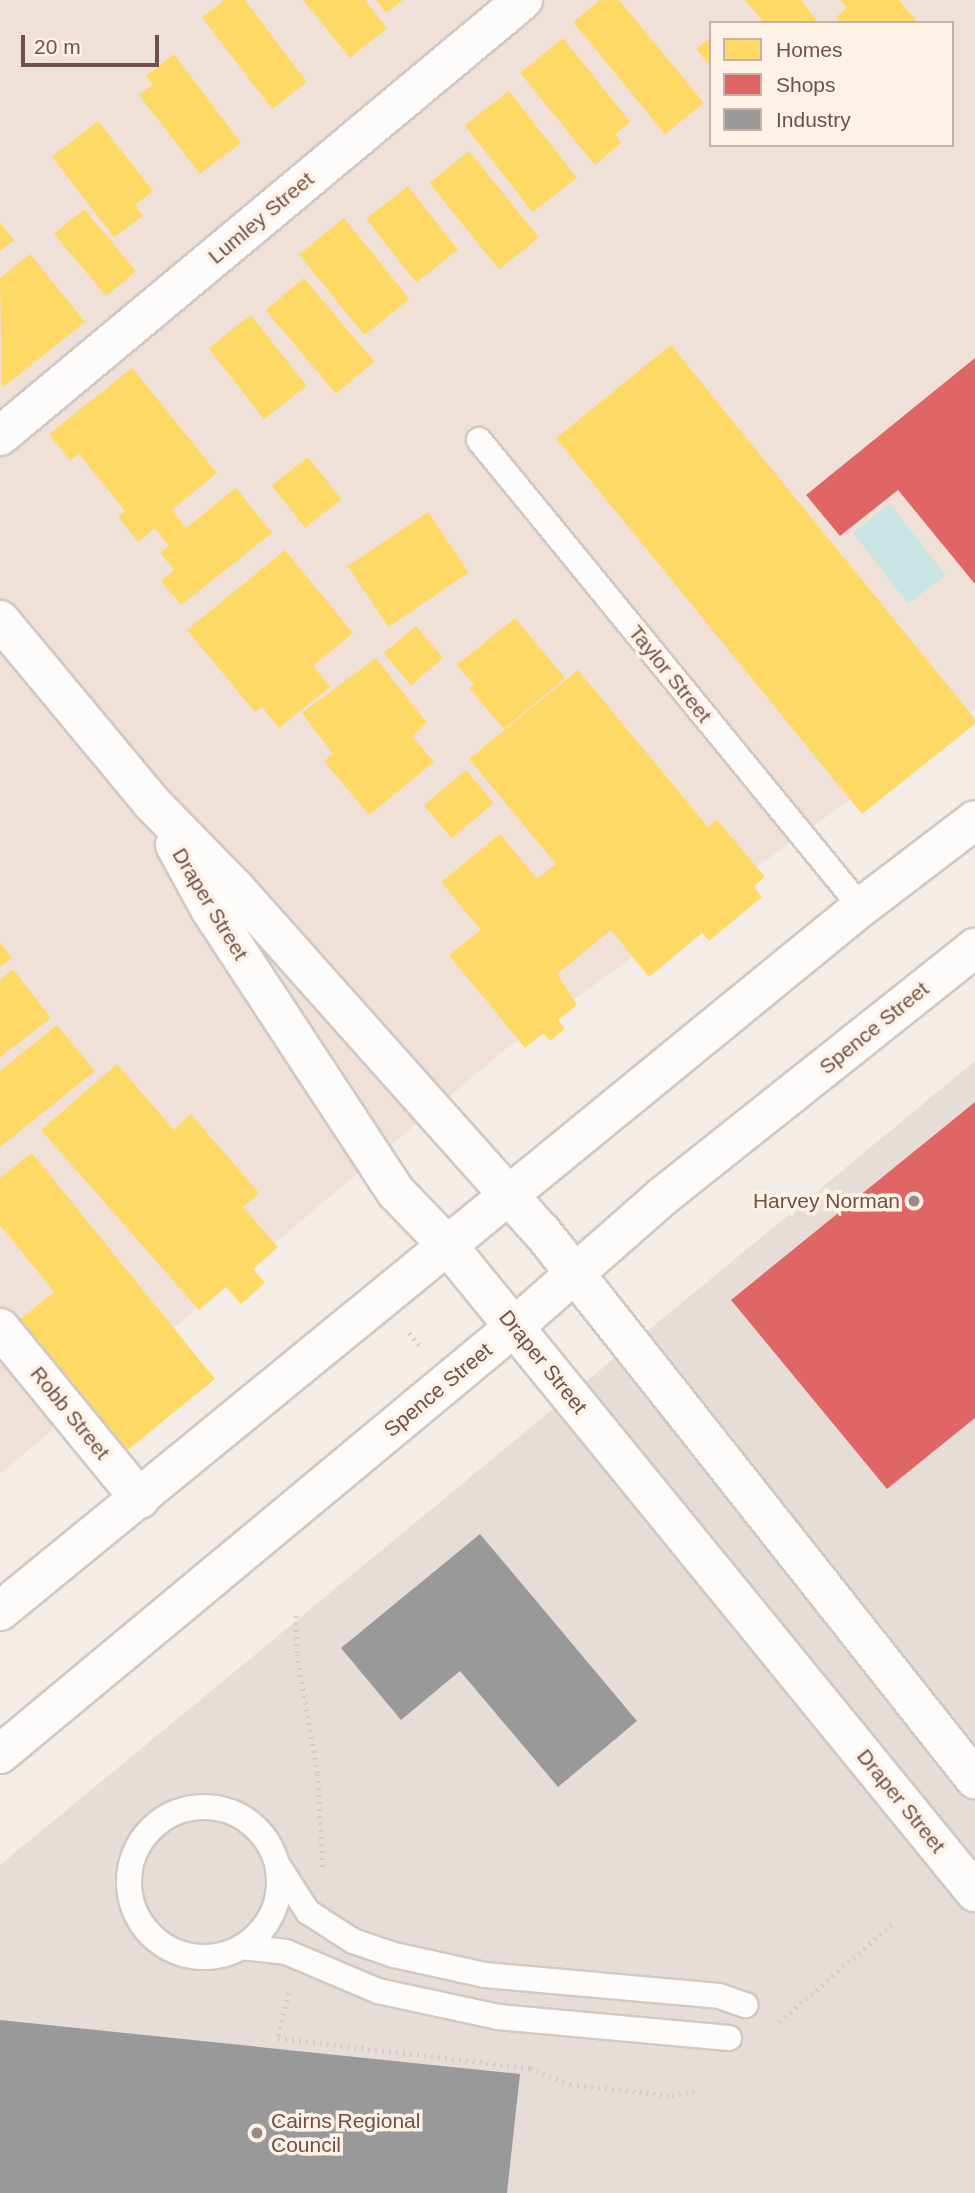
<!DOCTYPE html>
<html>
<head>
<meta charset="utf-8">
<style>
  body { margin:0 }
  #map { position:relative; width:975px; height:2193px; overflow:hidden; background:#f4ede7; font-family:Helvetica,sans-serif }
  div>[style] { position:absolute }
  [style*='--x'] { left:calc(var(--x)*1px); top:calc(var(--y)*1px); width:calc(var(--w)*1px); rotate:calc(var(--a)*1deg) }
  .residential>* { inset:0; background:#efe1d7 }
  .industrial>* { inset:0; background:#e6ddd8 }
  .water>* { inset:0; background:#c9e5e3; transform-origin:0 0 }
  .homes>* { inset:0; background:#ffd966; transform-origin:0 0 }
  .shops>* { inset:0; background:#e06666 }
  .industry>* { inset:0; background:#999 }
  .path>* { height:4.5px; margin-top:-2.25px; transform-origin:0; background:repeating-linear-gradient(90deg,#d5ccc9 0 2px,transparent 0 7px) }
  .roads { filter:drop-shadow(2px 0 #d2c8c4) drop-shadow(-2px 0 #d2c8c4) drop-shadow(0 2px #d2c8c4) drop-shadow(0 -2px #d2c8c4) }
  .lane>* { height:24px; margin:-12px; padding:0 12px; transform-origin:12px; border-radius:12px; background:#fdfcfb }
  .lane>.ring { margin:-12px; padding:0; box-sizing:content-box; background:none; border:24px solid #fdfcfb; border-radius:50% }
  .street>* { height:38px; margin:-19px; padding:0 19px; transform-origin:19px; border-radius:19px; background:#fdfcfb }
  .secondary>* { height:38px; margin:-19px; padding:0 19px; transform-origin:19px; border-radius:19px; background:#fdfcfb }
  .dots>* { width:19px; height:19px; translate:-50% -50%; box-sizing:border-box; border:4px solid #fef1e6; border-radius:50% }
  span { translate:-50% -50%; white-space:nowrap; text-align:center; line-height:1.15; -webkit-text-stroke:7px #fef1e6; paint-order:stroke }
  .street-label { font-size:21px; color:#6f514a }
  .poi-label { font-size:21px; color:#6f514a }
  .right { translate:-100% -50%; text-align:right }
  .left { translate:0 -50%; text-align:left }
  .legend { position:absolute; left:709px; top:21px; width:245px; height:126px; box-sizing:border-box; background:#fef1e6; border:2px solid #c5b1a8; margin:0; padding:9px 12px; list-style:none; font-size:21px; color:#6f514a }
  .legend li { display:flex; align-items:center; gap:14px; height:35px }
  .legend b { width:35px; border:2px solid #c5b1a8 }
  .scale { position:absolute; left:21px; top:35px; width:138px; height:32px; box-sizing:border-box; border:4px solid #6f514a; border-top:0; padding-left:9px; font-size:21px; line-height:24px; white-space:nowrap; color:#6f514a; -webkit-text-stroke:5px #fef1e6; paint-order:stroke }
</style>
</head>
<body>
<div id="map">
  <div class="residential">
    <i style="clip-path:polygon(evenodd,0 0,975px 0,975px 709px,507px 1048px,0 1474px,0 0,711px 23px,952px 23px,952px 145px,711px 145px,711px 23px)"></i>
  </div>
  <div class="industrial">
    <i style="clip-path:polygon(975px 1061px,975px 2193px,0 2193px,0 1865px)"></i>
  </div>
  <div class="water">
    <i style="left:890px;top:504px;width:90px;height:47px;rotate:52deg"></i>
  </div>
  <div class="homes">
    <i style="clip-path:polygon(224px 0,245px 0,307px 82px,272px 109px,202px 17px)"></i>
    <i style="clip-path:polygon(303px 0,365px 0,387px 28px,350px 58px)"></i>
    <i style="clip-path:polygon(376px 0,403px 0,386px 13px)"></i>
    <i style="clip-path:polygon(600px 0,619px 0,704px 103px,665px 134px,573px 22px)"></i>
    <i style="clip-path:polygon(745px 0,801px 0,819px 23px,764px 23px)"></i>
    <i style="clip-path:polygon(840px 0,899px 0,918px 23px,841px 23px,836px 17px,847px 8px)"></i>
    <i style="clip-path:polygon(711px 37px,711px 67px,696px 49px)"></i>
    <i style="clip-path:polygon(563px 38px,630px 122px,615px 134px,621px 143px,595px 165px,520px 73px)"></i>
    <i style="clip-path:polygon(174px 54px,241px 143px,200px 174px,139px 95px,153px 84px,146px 76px)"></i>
    <i style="left:509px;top:91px;width:110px;height:56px;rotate:52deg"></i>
    <i style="clip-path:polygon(98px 121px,153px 191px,135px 205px,143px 216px,114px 237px,52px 157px)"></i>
    <i style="left:469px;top:151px;width:111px;height:51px;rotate:51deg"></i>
    <i style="left:408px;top:186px;width:81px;height:53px;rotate:52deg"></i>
    <i style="left:84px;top:209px;width:81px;height:39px;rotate:50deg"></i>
    <i style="left:344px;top:218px;width:104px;height:58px;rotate:51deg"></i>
    <i style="clip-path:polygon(0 223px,14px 240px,0 251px)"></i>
    <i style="clip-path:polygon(30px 254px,85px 322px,2px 388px,0 278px)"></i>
    <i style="left:304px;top:278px;width:109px;height:50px;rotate:50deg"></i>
    <i style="left:251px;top:315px;width:90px;height:54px;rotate:52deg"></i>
    <i style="clip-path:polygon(671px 345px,975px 719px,975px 724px,862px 814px,556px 438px)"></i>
    <i style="clip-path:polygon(132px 368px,217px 473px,172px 510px,186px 528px,236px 488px,272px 533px,181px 605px,161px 581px,174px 570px,160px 553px,169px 546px,155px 528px,138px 542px,118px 517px,125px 511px,79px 454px,70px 461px,49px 434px)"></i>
    <i style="left:308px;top:457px;width:54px;height:46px;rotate:52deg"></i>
    <i style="left:428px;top:512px;width:73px;height:97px;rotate:56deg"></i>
    <i style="clip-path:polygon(285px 550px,353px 633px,313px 666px,330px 687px,279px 728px,262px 707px,255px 712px,187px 630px)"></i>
    <i style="clip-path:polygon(515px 618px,565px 678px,504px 729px,469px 688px,474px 685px,457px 665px)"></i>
    <i style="left:416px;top:626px;width:42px;height:42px;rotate:50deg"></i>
    <i style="clip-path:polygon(376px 658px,427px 723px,412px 736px,434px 762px,369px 815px,324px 761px,333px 754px,302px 713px)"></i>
    <i style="clip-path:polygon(578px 670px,708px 827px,717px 820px,765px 877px,754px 886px,762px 897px,709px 941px,702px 933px,649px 977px,611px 930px,557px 974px,577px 1005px,558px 1020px,565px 1029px,550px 1041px,543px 1033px,525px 1048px,449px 955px,481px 930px,441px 882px,500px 834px,537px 879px,556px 864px,469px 759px)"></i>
    <i style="left:466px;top:770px;width:43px;height:55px;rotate:50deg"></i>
    <i style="clip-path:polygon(0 942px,12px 958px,0 967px)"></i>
    <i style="clip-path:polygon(13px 969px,51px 1018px,0 1057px,0 980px)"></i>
    <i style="clip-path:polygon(57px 1025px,95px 1071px,0 1147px,0 1071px)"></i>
    <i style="clip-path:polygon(117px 1064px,174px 1130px,191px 1114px,259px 1193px,243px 1207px,278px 1247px,253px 1269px,265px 1283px,241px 1304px,226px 1287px,199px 1310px,41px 1130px)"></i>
    <i style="clip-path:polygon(32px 1153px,215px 1379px,119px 1457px,13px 1325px,54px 1292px,0 1225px,0 1178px)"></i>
  </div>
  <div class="shops">
    <i style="clip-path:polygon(975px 358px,975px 584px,898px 490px,840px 536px,806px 495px)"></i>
    <i style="clip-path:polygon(975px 1102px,975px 1418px,887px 1489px,731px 1300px)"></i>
  </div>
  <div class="industry">
    <i style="clip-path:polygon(480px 1534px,637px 1721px,558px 1787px,460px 1671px,401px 1720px,341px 1648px)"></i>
    <i style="clip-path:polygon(0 2020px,520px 2074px,507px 2193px,0 2193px)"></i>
  </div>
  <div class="path">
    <i style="--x:409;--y:1333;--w:20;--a:49"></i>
    <i style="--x:296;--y:1616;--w:38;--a:88"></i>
    <i style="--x:297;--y:1654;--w:122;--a:80.1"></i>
    <i style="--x:318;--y:1774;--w:94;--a:87"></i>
    <i style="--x:289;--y:1993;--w:46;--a:103.7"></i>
    <i style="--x:278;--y:2038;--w:254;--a:6.8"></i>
    <i style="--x:530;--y:2068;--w:43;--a:21.8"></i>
    <i style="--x:570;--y:2084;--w:103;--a:6.7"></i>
    <i style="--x:672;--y:2096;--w:23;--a:-13"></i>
    <i style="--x:779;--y:2022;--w:153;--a:-40.8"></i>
  </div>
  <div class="roads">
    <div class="lane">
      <i style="--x:479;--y:440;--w:603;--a:50.72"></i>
      <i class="ring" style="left:129px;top:1807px;width:126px;height:126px"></i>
      <i style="--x:279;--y:1867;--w:54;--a:57.2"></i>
      <i style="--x:308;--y:1912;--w:54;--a:32.8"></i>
      <i style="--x:353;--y:1941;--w:43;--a:18.9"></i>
      <i style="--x:394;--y:1955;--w:93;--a:12.4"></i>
      <i style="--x:485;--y:1975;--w:235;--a:5.1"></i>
      <i style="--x:719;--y:1996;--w:28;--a:19"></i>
      <i style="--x:241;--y:1947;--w:45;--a:6.3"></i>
      <i style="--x:286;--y:1952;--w:100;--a:23"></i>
      <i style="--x:378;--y:1991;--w:123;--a:12.2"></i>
      <i style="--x:498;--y:2017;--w:232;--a:5.2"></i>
    </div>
    <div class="street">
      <i style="--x:0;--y:436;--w:681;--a:-39.82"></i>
      <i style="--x:0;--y:1328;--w:221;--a:50.7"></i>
    </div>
    <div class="secondary">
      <i style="--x:0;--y:620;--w:238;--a:50.3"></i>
      <i style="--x:152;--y:803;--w:119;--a:45.7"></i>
      <i style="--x:235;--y:888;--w:461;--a:48.3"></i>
      <i style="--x:542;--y:1232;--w:698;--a:51.64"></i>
      <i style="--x:175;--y:845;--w:73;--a:61.3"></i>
      <i style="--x:210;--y:909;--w:339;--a:56.7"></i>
      <i style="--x:396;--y:1192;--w:75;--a:46.1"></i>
      <i style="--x:448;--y:1246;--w:834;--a:50.79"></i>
      <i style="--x:0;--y:1611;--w:1112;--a:-39.27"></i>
      <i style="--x:861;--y:907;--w:143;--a:-37.3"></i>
      <i style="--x:0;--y:1754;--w:668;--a:-39.72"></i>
      <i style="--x:514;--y:1327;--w:198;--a:-41.3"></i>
      <i style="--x:663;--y:1196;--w:399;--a:-38.5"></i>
    </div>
  </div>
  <div class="dots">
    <i style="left:914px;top:1201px;background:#9e8881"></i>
    <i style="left:257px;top:2133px;background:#9e8881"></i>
  </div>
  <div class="street-label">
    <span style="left:261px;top:218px;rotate:-40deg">Lumley Street</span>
    <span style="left:670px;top:674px;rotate:51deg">Taylor Street</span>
    <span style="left:210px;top:904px;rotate:59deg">Draper Street</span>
    <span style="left:874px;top:1028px;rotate:-39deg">Spence Street</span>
    <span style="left:543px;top:1362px;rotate:51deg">Draper Street</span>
    <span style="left:438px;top:1390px;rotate:-40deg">Spence Street</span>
    <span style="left:70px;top:1413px;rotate:51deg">Robb Street</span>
    <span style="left:901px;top:1801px;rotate:51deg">Draper Street</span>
  </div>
  <div class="poi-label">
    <span class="right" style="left:900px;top:1201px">Harvey Norman</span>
    <span class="left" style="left:271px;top:2133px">Cairns Regional<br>Council</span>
  </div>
  <ul class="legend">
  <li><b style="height:19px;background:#ffd966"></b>Homes</li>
  <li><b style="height:19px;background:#e06666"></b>Shops</li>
  <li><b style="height:19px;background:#999"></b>Industry</li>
  </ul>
  <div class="scale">20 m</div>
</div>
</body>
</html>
